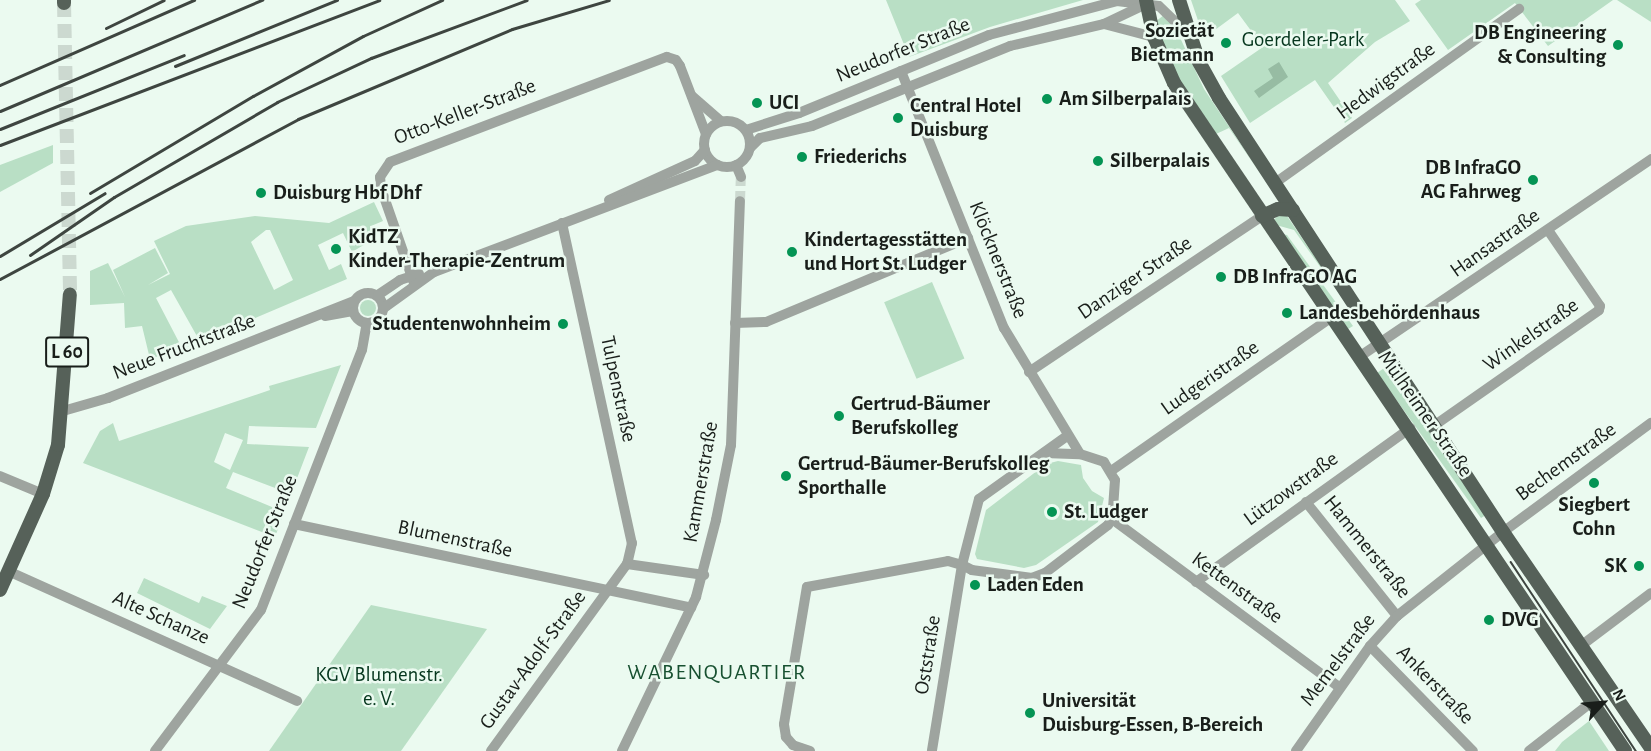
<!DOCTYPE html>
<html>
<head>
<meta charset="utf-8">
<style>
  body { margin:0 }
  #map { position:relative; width:1651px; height:751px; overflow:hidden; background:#ebfaf0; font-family:"Alegreya Sans",sans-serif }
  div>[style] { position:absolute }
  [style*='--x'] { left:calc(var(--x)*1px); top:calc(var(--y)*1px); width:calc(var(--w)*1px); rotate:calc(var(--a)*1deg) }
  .green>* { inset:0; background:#b9dfc5; transform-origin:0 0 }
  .round { border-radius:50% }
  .water>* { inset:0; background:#97bca3 }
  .minor-tunnel>* { height:10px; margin-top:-5px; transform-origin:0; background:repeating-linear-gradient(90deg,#ccd9d0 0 10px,transparent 0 15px) }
  .major-tunnel>* { height:14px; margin-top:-7px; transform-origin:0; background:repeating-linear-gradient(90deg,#ccd9d0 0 14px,transparent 0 21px) }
  .minor>* { height:10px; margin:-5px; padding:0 5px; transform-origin:5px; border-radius:5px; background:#9ea49f }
  .minor>.ring { margin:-5px; padding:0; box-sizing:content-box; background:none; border:10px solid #9ea49f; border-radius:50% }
  .major>* { height:14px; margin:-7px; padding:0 7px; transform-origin:7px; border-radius:7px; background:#566159 }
  .tram>* { height:1.5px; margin:-0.75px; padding:0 0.75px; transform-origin:0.75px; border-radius:0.75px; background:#3e4540 }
  .rail>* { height:3px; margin:-1.5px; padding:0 1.5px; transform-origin:1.5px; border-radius:1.5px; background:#3e4540 }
  .dots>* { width:16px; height:16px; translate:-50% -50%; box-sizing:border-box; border:3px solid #ebfaf0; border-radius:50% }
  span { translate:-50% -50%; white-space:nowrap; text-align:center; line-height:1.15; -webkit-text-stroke:5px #ebfaf0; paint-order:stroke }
  .shield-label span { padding:2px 4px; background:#ebfaf0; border:2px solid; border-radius:4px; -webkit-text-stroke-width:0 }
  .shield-label { font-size:20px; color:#191e1a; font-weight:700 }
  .poi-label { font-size:21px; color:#191e1a; font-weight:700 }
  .right { translate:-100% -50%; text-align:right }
  .left { translate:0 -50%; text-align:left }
  .park-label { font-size:21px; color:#05361d }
  .street-label { font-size:21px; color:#191e1a }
  .neighbourhood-label { font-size:22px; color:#185131; letter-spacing:1.5px }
  .north { position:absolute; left:1573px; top:673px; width:60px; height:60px; -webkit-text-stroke:4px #ebfaf0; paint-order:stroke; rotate:64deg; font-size:16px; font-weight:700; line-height:24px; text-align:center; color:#191e1a }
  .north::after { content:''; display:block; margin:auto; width:21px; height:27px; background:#191e1a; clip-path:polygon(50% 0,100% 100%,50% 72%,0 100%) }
</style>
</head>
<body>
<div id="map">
  <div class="green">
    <i style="clip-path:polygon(886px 0,1083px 0,990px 27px,909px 57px)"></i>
    <i style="clip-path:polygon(1191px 0,1395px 0,1410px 21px,1375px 42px,1328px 83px,1352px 118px,1345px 123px,1315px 80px,1250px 123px,1221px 76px,1263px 47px,1238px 13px,1204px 38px)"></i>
    <i style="clip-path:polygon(1421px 0,1613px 0,1548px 46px,1515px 3px,1448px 50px,1415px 4px)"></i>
    <i style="clip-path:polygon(1617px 0,1651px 0,1651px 22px)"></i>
    <i style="clip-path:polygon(1164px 15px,1176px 29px,1204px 89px,1264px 179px,1229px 128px,1216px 134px,1176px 75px,1155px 22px)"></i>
    <i style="clip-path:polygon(53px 145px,53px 163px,0 192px,0 165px)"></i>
    <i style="clip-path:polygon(evenodd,374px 202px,383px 221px,371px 226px,377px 237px,352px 252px,343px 233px,318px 245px,329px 270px,341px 264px,347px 279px,187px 347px,198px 338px,171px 290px,156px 298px,182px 348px,150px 359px,142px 326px,125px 328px,124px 303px,90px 305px,90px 271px,108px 263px,125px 297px,113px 270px,155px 248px,168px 273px,148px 285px,170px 274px,154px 241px,186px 226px,255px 216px,329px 223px,374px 202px,266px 230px,270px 230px,293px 280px,274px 290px,251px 242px,266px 230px)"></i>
    <i style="clip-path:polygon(1279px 214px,1287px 216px,1348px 306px,1294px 230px,1276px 225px,1274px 220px)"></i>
    <i style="clip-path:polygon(1282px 234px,1287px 235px,1353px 326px,1348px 329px)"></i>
    <i style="left:932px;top:282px;width:83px;height:52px;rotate:67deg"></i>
    <i class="round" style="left:360px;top:300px;width:16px;height:16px"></i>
    <i style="clip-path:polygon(1390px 364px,1486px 515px,1481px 518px,1377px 373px)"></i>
    <i style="clip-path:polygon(evenodd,341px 365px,316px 428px,249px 426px,247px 444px,309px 447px,291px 494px,233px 472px,226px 488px,284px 512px,275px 537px,83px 463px,100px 431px,113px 423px,119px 441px,270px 390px,269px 386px,341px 365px,225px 433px,243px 440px,230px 470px,214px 462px,225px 433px)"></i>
    <i style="clip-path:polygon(1058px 461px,1081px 465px,1083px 478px,1092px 491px,1104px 498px,1098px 522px,1036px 565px,1024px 568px,977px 559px,975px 554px,986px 510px,1046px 464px)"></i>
    <i style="clip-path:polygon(144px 578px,199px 603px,202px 596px,227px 606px,210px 629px,137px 593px)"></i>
    <i style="clip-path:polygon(371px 605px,487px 629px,401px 751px,269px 751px)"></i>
    <i style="clip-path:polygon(1589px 721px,1609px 751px,1555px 751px,1562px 742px)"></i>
  </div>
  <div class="water">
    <i style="clip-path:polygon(1279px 62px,1288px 77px,1259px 98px,1254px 91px,1273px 78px,1268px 69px)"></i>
  </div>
  <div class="minor-tunnel">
    <i style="--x:740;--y:201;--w:24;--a:-88"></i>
  </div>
  <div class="major-tunnel">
    <i style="--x:64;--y:3;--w:291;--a:88.8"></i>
  </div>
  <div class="minor">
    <i style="--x:1104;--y:24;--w:52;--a:14.6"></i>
    <i style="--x:901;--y:71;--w:277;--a:68.2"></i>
    <i style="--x:1004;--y:328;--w:147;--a:58.9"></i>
    <i style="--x:692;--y:96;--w:38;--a:41"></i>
    <i class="ring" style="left:704px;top:121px;width:36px;height:36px"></i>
    <i style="--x:746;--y:130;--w:56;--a:-17.8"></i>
    <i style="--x:799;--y:113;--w:205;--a:-22.3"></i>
    <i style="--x:989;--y:35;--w:132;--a:-14.9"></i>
    <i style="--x:1117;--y:1;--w:42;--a:6.8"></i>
    <i style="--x:1159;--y:6;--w:40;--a:44"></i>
    <i style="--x:750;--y:148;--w:14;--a:-45"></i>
    <i style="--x:760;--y:138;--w:53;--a:-13"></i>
    <i style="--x:812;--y:126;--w:214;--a:-22"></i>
    <i style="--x:1010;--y:46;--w:97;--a:-13.2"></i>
    <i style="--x:1104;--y:24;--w:49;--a:-25.5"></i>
    <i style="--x:736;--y:165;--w:13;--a:67"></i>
    <i style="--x:1275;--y:183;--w:300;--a:-35.5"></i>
    <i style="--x:609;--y:200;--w:94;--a:-24.4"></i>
    <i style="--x:695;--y:161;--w:15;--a:-48"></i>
    <i style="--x:562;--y:223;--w:328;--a:77.7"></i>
    <i style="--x:632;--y:543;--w:22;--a:103"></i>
    <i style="--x:414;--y:283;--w:101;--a:-109.2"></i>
    <i style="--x:381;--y:188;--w:11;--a:-95"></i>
    <i style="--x:380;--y:177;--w:18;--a:-56"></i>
    <i style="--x:390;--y:162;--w:296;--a:-20.8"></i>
    <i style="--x:667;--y:57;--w:9;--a:18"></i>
    <i style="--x:676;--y:60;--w:7;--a:56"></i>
    <i style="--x:680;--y:66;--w:73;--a:69.1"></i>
    <i class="ring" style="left:353px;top:293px;width:20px;height:20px"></i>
    <i style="--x:378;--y:295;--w:27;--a:-34"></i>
    <i style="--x:400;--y:280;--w:20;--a:-18"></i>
    <i style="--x:384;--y:308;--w:62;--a:-35.8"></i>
    <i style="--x:434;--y:272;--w:303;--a:-20.7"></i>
    <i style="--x:325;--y:316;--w:28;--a:-10"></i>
    <i style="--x:735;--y:323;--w:31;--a:-2"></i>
    <i style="--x:766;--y:322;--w:219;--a:-22.6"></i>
    <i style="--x:1359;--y:357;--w:353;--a:-34.1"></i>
    <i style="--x:1029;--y:372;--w:280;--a:-33.8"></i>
    <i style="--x:63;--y:411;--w:47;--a:-16.1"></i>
    <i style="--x:108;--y:398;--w:264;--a:-21.5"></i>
    <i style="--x:1435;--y:425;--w:200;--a:-35"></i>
    <i style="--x:1599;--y:310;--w:4;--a:-76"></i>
    <i style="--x:1600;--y:306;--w:92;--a:-124.4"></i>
    <i style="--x:1044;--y:453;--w:36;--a:2"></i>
    <i style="--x:1080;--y:454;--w:25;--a:18"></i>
    <i style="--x:1104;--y:462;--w:21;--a:59"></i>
    <i style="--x:1115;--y:480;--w:39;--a:94"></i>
    <i style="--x:1112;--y:519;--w:7;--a:124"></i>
    <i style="--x:1108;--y:525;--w:79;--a:142.7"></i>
    <i style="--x:1045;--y:573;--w:14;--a:159"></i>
    <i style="--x:1032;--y:578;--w:61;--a:-172.4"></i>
    <i style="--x:972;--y:570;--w:11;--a:-153"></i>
    <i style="--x:962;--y:565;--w:68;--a:-75.6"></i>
    <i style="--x:979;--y:499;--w:108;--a:-35.6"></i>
    <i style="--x:1111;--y:471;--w:269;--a:-34.9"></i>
    <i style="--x:0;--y:476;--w:47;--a:22.7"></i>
    <i style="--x:1306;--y:502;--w:146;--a:51.4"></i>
    <i style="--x:1112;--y:519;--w:282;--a:36.5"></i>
    <i style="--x:294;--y:524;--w:406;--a:11.9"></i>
    <i style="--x:8;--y:571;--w:317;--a:24.2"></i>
    <i style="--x:1196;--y:582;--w:264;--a:-35.7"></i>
    <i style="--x:1582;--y:645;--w:86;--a:-37"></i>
    <i style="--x:1370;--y:646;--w:147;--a:45.6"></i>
    <i style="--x:155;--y:751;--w:176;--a:-53.1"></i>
    <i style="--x:261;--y:610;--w:279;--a:-68.8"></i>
    <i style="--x:362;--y:350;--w:27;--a:-80"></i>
    <i style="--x:491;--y:751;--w:231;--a:-54"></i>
    <i style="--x:627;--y:564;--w:78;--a:8.1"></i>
    <i style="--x:622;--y:751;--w:171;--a:-64.3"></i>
    <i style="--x:696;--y:597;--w:80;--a:-75.4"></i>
    <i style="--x:716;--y:520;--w:76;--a:-78.7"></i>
    <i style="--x:731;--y:445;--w:244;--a:-87.9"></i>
    <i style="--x:810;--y:751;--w:18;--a:-161"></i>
    <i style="--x:793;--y:745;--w:11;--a:-131"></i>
    <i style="--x:786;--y:737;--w:13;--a:-99"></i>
    <i style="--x:784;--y:724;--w:139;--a:-80.5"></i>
    <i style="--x:807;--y:587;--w:143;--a:-10.4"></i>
    <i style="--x:948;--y:561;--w:15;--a:16"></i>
    <i style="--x:962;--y:565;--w:188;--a:99.2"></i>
    <i style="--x:1296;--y:751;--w:128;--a:-54.8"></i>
    <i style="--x:1370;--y:646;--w:40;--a:-48"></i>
    <i style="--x:1397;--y:616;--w:135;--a:-38.4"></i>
    <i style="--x:1503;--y:532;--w:184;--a:-36.4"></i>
    <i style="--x:1529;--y:751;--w:81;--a:-38"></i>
  </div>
  <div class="major">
    <i style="--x:64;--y:0;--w:3;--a:90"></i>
    <i style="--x:1146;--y:0;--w:38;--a:78"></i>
    <i style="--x:1154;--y:37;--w:50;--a:66.5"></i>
    <i style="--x:1174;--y:83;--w:806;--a:55.97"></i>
    <i style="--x:1179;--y:0;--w:65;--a:72.1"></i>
    <i style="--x:1199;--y:62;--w:41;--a:60.9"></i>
    <i style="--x:1219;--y:98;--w:519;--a:56.8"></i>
    <i style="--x:1503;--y:532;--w:262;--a:55.6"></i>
    <i style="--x:1262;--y:216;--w:17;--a:-24"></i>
    <i style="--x:1278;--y:209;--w:15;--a:4"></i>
    <i style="--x:0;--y:590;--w:105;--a:-65.9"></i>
    <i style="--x:43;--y:494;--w:51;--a:-73"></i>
    <i style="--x:58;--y:445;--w:151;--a:-85.5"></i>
  </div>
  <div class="tram">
    <i style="--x:1511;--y:562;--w:227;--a:56.5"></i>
  </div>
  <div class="rail">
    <i style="--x:106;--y:28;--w:64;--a:-25.8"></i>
    <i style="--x:175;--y:66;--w:175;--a:-22.2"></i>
    <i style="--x:0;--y:85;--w:212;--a:-23.7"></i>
    <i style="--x:0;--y:111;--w:285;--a:-23"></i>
    <i style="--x:0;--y:129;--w:198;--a:-21.9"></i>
    <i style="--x:0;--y:145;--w:406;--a:-20.9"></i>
    <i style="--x:90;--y:193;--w:190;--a:-30.8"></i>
    <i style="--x:253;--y:96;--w:125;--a:-28.6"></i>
    <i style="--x:363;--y:36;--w:87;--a:-24.5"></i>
    <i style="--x:30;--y:255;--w:102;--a:-34.6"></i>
    <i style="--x:114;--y:197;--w:189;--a:-30.2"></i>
    <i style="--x:277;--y:102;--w:104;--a:-25.1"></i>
    <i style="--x:371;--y:58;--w:166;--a:-20.4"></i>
    <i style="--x:0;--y:256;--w:122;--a:-31"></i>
    <i style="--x:0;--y:279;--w:338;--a:-28.2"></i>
    <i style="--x:298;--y:119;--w:232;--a:-22.8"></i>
    <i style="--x:512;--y:29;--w:101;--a:-16.6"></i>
  </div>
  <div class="dots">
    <i style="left:1226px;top:43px;background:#049454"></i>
    <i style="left:1618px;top:45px;background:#049454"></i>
    <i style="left:1047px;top:99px;background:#049454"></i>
    <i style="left:757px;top:103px;background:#049454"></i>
    <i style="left:898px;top:118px;background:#049454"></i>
    <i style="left:802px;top:157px;background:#049454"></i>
    <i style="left:1098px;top:161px;background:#049454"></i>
    <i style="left:1533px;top:180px;background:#049454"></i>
    <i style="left:261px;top:193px;background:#049454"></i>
    <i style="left:336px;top:249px;background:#049454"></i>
    <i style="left:792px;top:252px;background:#049454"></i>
    <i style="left:1221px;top:277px;background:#049454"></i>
    <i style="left:1287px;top:313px;background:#049454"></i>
    <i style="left:563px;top:324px;background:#049454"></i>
    <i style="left:839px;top:416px;background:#049454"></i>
    <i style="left:786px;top:476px;background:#049454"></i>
    <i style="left:1594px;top:483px;background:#049454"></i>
    <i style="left:1052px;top:512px;background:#049454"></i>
    <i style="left:1639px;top:566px;background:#049454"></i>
    <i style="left:975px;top:585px;background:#049454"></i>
    <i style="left:1489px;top:620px;background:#049454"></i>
    <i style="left:1030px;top:713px;background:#049454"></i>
  </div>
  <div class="shield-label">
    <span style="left:67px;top:352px">L 60</span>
  </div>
  <div class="poi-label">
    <span class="right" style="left:1214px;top:43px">Sozietät<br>Bietmann</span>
    <span class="right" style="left:1606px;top:45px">DB Engineering<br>&amp; Consulting</span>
    <span class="left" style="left:1059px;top:99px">Am Silberpalais</span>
    <span class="left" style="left:769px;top:103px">UCI</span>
    <span class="left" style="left:910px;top:118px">Central Hotel<br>Duisburg</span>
    <span class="left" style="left:814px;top:157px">Friederichs</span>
    <span class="left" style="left:1110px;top:161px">Silberpalais</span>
    <span class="right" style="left:1521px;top:180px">DB InfraGO<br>AG Fahrweg</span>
    <span class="left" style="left:273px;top:193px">Duisburg Hbf Dhf</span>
    <span class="left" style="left:348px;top:249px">KidTZ<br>Kinder-Therapie-Zentrum</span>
    <span class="left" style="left:804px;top:252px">Kindertagesstätten<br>und Hort St. Ludger</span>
    <span class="left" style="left:1233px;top:277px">DB InfraGO AG</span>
    <span class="left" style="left:1299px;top:313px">Landesbehördenhaus</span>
    <span class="right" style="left:551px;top:324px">Studentenwohnheim</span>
    <span class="left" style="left:851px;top:416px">Gertrud-Bäumer<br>Berufskolleg</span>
    <span class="left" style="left:798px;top:476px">Gertrud-Bäumer-Berufskolleg<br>Sporthalle</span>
    <span style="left:1594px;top:517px">Siegbert<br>Cohn</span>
    <span class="left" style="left:1064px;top:512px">St. Ludger</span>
    <span class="right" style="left:1627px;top:566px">SK</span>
    <span class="left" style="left:987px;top:585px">Laden Eden</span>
    <span class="left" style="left:1501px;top:620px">DVG</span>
    <span class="left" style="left:1042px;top:713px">Universität<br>Duisburg-Essen, B-Bereich</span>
  </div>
  <div class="park-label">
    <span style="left:1303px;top:40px">Goerdeler-Park</span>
    <span style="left:379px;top:687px">KGV Blumenstr.<br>e. V.</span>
  </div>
  <div class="street-label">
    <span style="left:903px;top:50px;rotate:-22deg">Neudorfer Straße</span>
    <span style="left:1386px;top:81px;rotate:-36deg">Hedwigstraße</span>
    <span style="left:465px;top:112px;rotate:-21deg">Otto-Keller-Straße</span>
    <span style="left:1495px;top:243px;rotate:-35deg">Hansastraße</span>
    <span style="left:998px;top:260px;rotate:68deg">Klöcknerstraße</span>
    <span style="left:1135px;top:278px;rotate:-34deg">Danziger Straße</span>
    <span style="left:1531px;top:335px;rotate:-35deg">Winkelstraße</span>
    <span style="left:184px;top:347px;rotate:-21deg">Neue Fruchtstraße</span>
    <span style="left:1210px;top:378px;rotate:-35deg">Ludgeristraße</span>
    <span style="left:618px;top:389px;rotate:78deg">Tulpenstraße</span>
    <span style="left:1425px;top:414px;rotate:55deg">Mülheimer Straße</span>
    <span style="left:1566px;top:462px;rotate:-36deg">Bechemstraße</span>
    <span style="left:701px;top:482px;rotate:-80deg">Kammerstraße</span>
    <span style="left:1291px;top:489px;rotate:-36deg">Lützowstraße</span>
    <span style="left:455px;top:539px;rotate:12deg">Blumenstraße</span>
    <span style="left:265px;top:542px;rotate:-68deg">Neudorfer Straße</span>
    <span style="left:1367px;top:547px;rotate:51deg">Hammerstraße</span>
    <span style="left:1237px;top:588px;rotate:36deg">Kettenstraße</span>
    <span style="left:161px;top:618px;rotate:24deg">Alte Schanze</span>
    <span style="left:928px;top:655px;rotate:-81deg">Oststraße</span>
    <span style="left:533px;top:660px;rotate:-54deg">Gustav-Adolf-Straße</span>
    <span style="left:1338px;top:660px;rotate:-53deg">Memelstraße</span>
    <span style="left:1435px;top:685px;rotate:46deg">Ankerstraße</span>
  </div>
  <div class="neighbourhood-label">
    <span style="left:717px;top:673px">WABENQUARTIER</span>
  </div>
  <div class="north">N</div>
</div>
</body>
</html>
